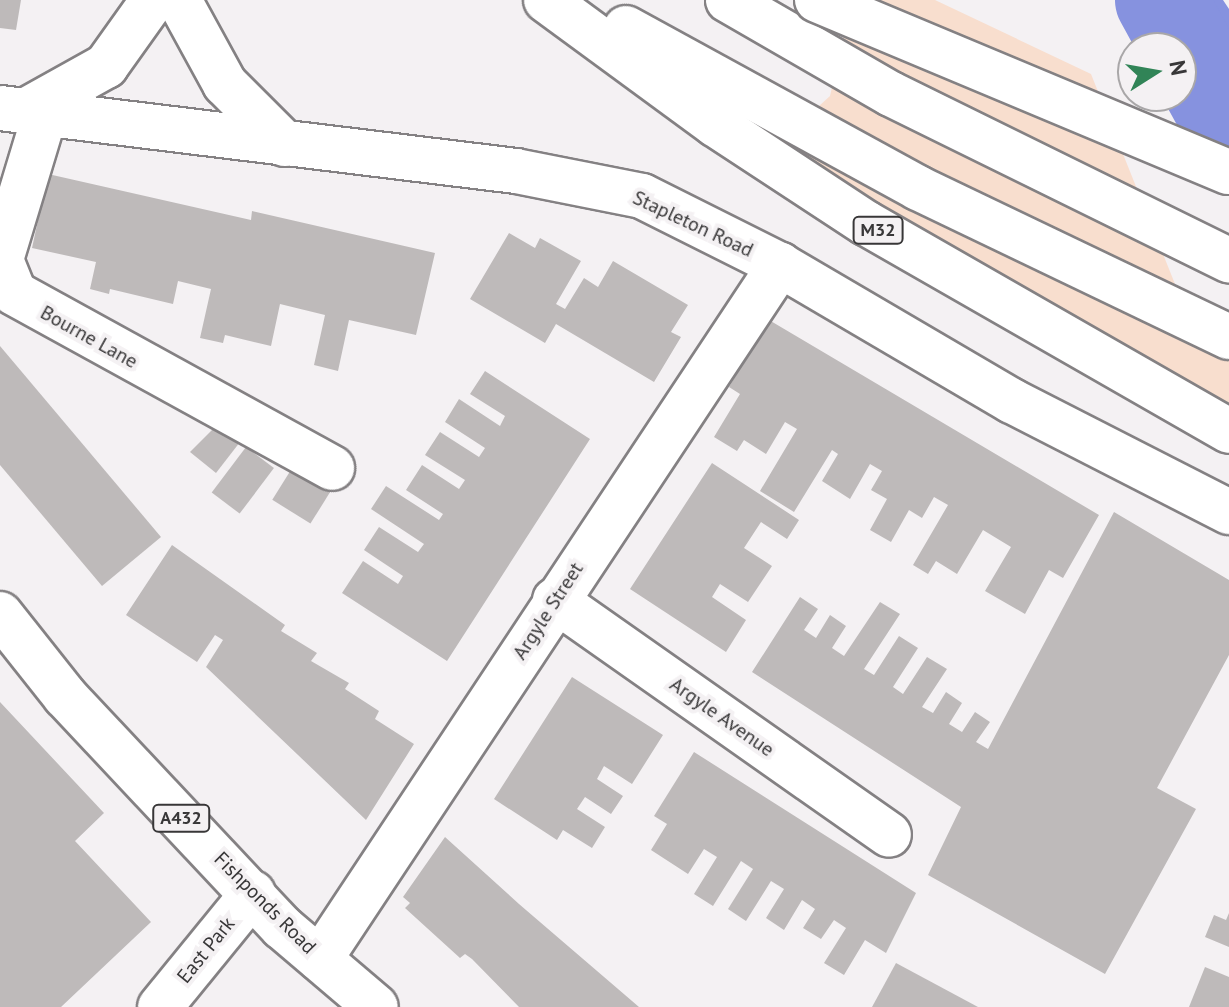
<!DOCTYPE html>
<html>
<head>
<meta charset="utf-8">
<style>
  body { margin:0 }
  #map { position:relative; width:1229px; height:1007px; overflow:hidden; background:#f4f1f3; font-family:"PT Sans",sans-serif }
  div>[style] { position:absolute }
  [style*='--x'] { left:calc(var(--x)*1px); top:calc(var(--y)*1px); width:calc(var(--w)*1px); rotate:calc(var(--a)*1deg) }
  .green>* { inset:0; background:#f8dece }
  .water>* { inset:0; background:#8692df }
  .river>* { height:92px; margin:-46px; padding:0 46px; transform-origin:46px; border-radius:46px; background:#8692df }
  .building>* { inset:0; background:#bebaba; transform-origin:0 0 }
  .roads { filter:drop-shadow(2px 0 #848183) drop-shadow(-2px 0 #848183) drop-shadow(0 2px #848183) drop-shadow(0 -2px #848183) }
  .minor>* { height:44px; margin:-22px; padding:0 22px; transform-origin:22px; border-radius:22px; background:#fff }
  .major>* { height:44px; margin:-22px; padding:0 22px; transform-origin:22px; border-radius:22px; background:#fff }
  .highway>* { height:44px; margin:-22px; padding:0 22px; transform-origin:22px; border-radius:22px; background:#fff }
  .bridges { filter:drop-shadow(2px 0 #848183) drop-shadow(-2px 0 #848183) drop-shadow(0 2px #848183) drop-shadow(0 -2px #848183) }
  .highway-bridge>* { height:44px; margin:-22px; padding:0 22px; transform-origin:22px; border-radius:22px; background:#fff }
  span { translate:-50% -50%; white-space:nowrap; text-align:center; line-height:1.15; -webkit-text-stroke:8px #f4f1f3; paint-order:stroke }
  .shield-label span { padding:2px 6px; background:#f4f1f3; border:2px solid; border-radius:6px; -webkit-text-stroke-width:0 }
  .shield-label { font-size:18px; color:#383738; font-weight:700 }
  .street-label { font-size:20px; color:#383738 }
  .north { position:absolute; left:1117px; top:32px; width:80px; height:80px; box-sizing:border-box; background:#f4f1f3; border:2px solid #a9a7a8; border-radius:50%; rotate:79deg; font-size:22px; font-weight:700; line-height:32px; text-align:center; color:#383738 }
  .north::after { content:''; display:block; margin:auto; width:28px; height:36px; background:#318457; clip-path:polygon(50% 0,100% 100%,50% 72%,0 100%) }
</style>
</head>
<body>
<div id="map">
  <div class="green">
    <i style="clip-path:polygon(852px 0,935px 0,1091px 74px,1179px 294px,1229px 331px,1229px 438px,753px 166px,830px 96px)"></i>
  </div>
  <div class="water">
    <i style="clip-path:polygon(1116px 0,1223px 0,1229px 9px,1229px 120px,1170px 96px,1181px 96px,1181px 48px,1141px 48px)"></i>
  </div>
  <div class="river">
    <i style="--x:1161;--y:0;--w:141;--a:61.3"></i>
  </div>
  <div class="building">
    <i style="clip-path:polygon(0 0,21px 0,16px 30px,0 28px)"></i>
    <i style="clip-path:polygon(48px 174px,251px 220px,252px 211px,435px 253px,416px 335px,349px 320px,338px 371px,314px 365px,325px 315px,280px 304px,271px 346px,225px 335px,223px 343px,200px 338px,211px 289px,178px 281px,173px 304px,110px 289px,109px 294px,90px 289px,96px 262px,32px 248px)"></i>
    <i style="clip-path:polygon(509px 233px,535px 248px,540px 238px,581px 261px,556px 304px,565px 309px,584px 278px,598px 287px,613px 261px,688px 305px,671px 332px,681px 337px,654px 382px,556px 324px,545px 343px,470px 299px)"></i>
    <i style="clip-path:polygon(769px 320px,1099px 515px,1063px 578px,1049px 570px,1025px 614px,985px 591px,1011px 547px,983px 530px,957px 574px,936px 561px,928px 574px,913px 565px,948px 505px,934px 497px,922px 518px,909px 510px,891px 542px,870px 530px,887px 499px,871px 490px,882px 471px,870px 464px,850px 499px,822px 481px,838px 454px,832px 450px,794px 512px,760px 491px,797px 429px,785px 422px,766px 454px,744px 440px,737px 451px,714px 437px,740px 394px,729px 387px)"></i>
    <i style="clip-path:polygon(0 346px,161px 537px,102px 586px,0 465px)"></i>
    <i style="clip-path:polygon(485px 371px,590px 439px,447px 661px,342px 593px,363px 561px,398px 584px,403px 576px,364px 550px,379px 527px,418px 552px,424px 544px,371px 509px,386px 486px,439px 520px,443px 514px,406px 490px,422px 465px,459px 489px,465px 480px,425px 455px,440px 432px,479px 457px,485px 448px,445px 422px,459px 399px,500px 426px,505px 416px,470px 394px)"></i>
    <i style="clip-path:polygon(217px 425px,240px 442px,216px 473px,190px 452px)"></i>
    <i style="left:246px;top:447px;width:35px;height:57px;rotate:37deg"></i>
    <i style="clip-path:polygon(712px 463px,799px 520px,787px 539px,761px 522px,744px 548px,772px 566px,748px 602px,720px 584px,712px 597px,746px 620px,726px 652px,630px 589px)"></i>
    <i style="left:294px;top:465px;width:45px;height:41px;rotate:32deg"></i>
    <i style="clip-path:polygon(1114px 512px,1229px 580px,1229px 655px,1157px 788px,1196px 809px,1105px 974px,928px 875px,961px 807px,752px 672px,800px 597px,818px 609px,804px 630px,816px 638px,830px 615px,846px 626px,832px 648px,844px 656px,880px 602px,900px 614px,864px 669px,874px 675px,899px 636px,918px 648px,893px 687px,903px 694px,927px 657px,947px 669px,922px 707px,933px 713px,946px 692px,962px 703px,949px 724px,962px 732px,975px 712px,990px 722px,976px 742px,988px 749px)"></i>
    <i style="clip-path:polygon(172px 545px,285px 625px,281px 631px,317px 653px,311px 661px,349px 683px,345px 689px,379px 711px,375px 719px,414px 744px,366px 820px,206px 667px,223px 640px,215px 635px,197px 662px,126px 615px)"></i>
    <i style="clip-path:polygon(572px 677px,663px 735px,632px 784px,604px 766px,597px 779px,623px 796px,611px 814px,585px 797px,577px 809px,605px 827px,592px 848px,563px 830px,557px 840px,494px 799px)"></i>
    <i style="clip-path:polygon(0 702px,104px 813px,75px 841px,151px 922px,61px 1007px,0 1007px)"></i>
    <i style="clip-path:polygon(694px 752px,916px 893px,886px 953px,865px 940px,844px 975px,824px 963px,846px 928px,834px 920px,821px 939px,803px 928px,815px 909px,802px 900px,784px 930px,766px 918px,784px 889px,771px 881px,746px 921px,728px 909px,753px 869px,741px 861px,713px 906px,694px 894px,717px 857px,704px 849px,688px 874px,651px 850px,667px 824px,654px 816px)"></i>
    <i style="clip-path:polygon(445px 837px,519px 904px,639px 1007px,519px 1007px,472px 959px,465px 954px,460px 958px,405px 908px,410px 903px,403px 897px)"></i>
    <i style="clip-path:polygon(1229px 913px,1229px 947px,1205px 937px,1214px 915px,1226px 920px)"></i>
    <i style="clip-path:polygon(896px 963px,978px 1007px,872px 1007px)"></i>
    <i style="clip-path:polygon(1205px 967px,1229px 977px,1229px 1007px,1189px 1007px)"></i>
  </div>
  <div class="roads">
    <div class="minor">
      <i style="--x:179;--y:0;--w:96;--a:61.3"></i>
      <i style="--x:225;--y:84;--w:85;--a:45"></i>
      <i style="--x:25;--y:111;--w:93;--a:-29.1"></i>
      <i style="--x:106;--y:66;--w:81;--a:-54.5"></i>
      <i style="--x:45;--y:114;--w:152;--a:106.8"></i>
      <i style="--x:1;--y:260;--w:35;--a:68"></i>
      <i style="--x:14;--y:293;--w:363;--a:28.8"></i>
      <i style="--x:555;--y:600;--w:408;--a:35.1"></i>
      <i style="--x:320;--y:959;--w:833;--a:-56.46"></i>
      <i style="--x:160;--y:1007;--w:147;--a:-50.8"></i>
    </div>
    <div class="major">
      <i style="--x:0;--y:108;--w:520;--a:6.96"></i>
      <i style="--x:516;--y:171;--w:128;--a:11.2"></i>
      <i style="--x:642;--y:196;--w:154;--a:26.6"></i>
      <i style="--x:780;--y:265;--w:269;--a:30.4"></i>
      <i style="--x:1012;--y:401;--w:244;--a:27.1"></i>
      <i style="--x:0;--y:614;--w:105;--a:51.6"></i>
      <i style="--x:65;--y:696;--w:317;--a:46.8"></i>
      <i style="--x:282;--y:927;--w:123;--a:40.4"></i>
    </div>
    <div class="highway">
      <i style="--x:546;--y:0;--w:210;--a:36.3"></i>
      <i style="--x:715;--y:124;--w:181;--a:33.3"></i>
      <i style="--x:866;--y:223;--w:418;--a:29.8"></i>
      <i style="--x:728;--y:0;--w:188;--a:30"></i>
      <i style="--x:891;--y:94;--w:377;--a:26.2"></i>
      <i style="--x:626;--y:28;--w:333;--a:28.7"></i>
      <i style="--x:918;--y:188;--w:345;--a:25.6"></i>
    </div>
  </div>
  <div class="bridges">
    <div class="highway-bridge">
      <i style="--x:817;--y:0;--w:446;--a:22.7"></i>
    </div>
  </div>
  <div class="shield-label">
    <span style="left:878px;top:230px">M32</span>
    <span style="left:181px;top:818px">A432</span>
  </div>
  <div class="street-label">
    <span style="left:693px;top:224px;rotate:25deg">Stapleton Road</span>
    <span style="left:89px;top:337px;rotate:29deg">Bourne Lane</span>
    <span style="left:548px;top:611px;rotate:-57deg">Argyle Street</span>
    <span style="left:722px;top:717px;rotate:35deg">Argyle Avenue</span>
    <span style="left:265px;top:903px;rotate:45deg">Fishponds Road</span>
    <span style="left:206px;top:950px;rotate:-51deg">East Park</span>
  </div>
  <div class="north">N</div>
</div>
</body>
</html>
